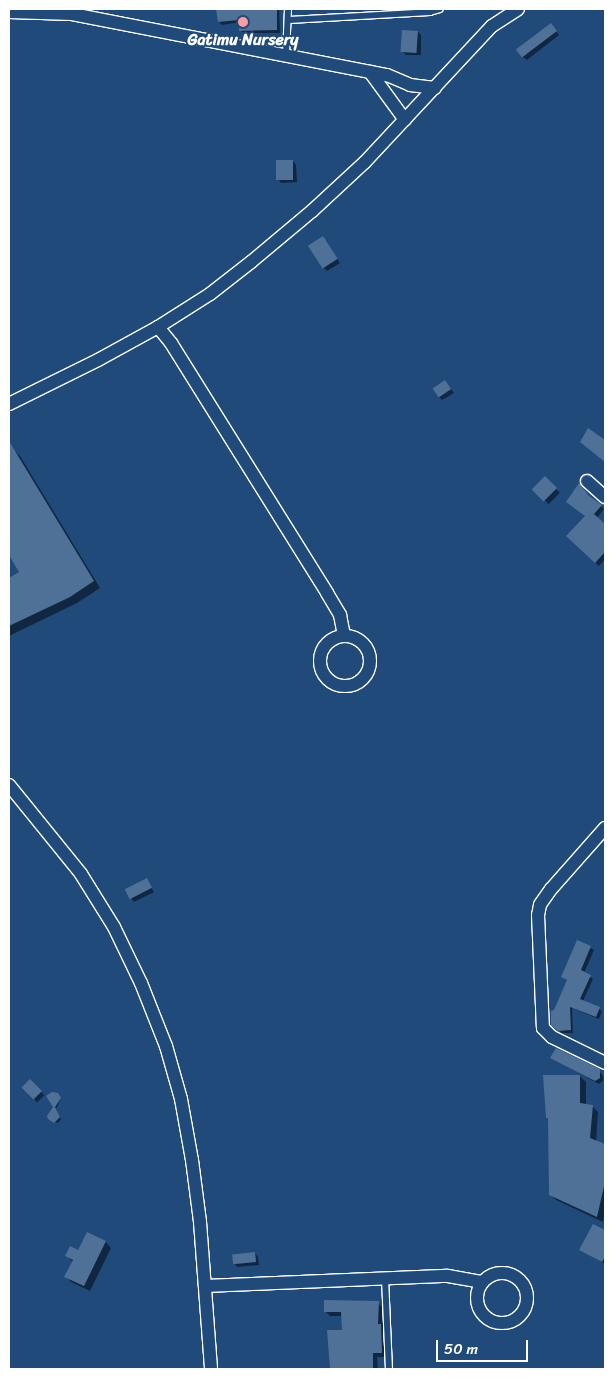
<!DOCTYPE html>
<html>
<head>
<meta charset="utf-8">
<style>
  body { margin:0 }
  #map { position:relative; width:614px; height:1378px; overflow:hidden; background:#1f4a7a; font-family:Sriracha,sans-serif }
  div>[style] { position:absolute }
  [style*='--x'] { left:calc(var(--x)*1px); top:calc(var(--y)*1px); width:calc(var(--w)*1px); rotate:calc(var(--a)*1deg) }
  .shadow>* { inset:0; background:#0007; transform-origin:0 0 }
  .building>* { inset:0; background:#507197; transform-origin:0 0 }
  .roads { filter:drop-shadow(1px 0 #fff) drop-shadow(-1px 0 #fff) drop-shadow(0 1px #fff) drop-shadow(0 -1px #fff) }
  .lane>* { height:6px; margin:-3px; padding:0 3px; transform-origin:3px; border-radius:3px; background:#1f4a7a }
  .street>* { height:12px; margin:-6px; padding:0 6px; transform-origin:6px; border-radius:6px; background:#1f4a7a }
  .street>.ring { margin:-6px; padding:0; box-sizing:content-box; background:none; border:12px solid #1f4a7a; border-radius:50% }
  .dots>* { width:14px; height:14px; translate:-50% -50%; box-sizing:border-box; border:2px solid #1f4a7a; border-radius:50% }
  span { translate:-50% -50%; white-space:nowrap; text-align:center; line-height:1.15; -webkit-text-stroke:4px #1f4a7a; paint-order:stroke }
  .poi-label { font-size:16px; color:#fff; font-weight:700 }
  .frame { position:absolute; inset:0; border:10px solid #fff; pointer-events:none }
  .scale { position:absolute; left:436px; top:1340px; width:92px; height:22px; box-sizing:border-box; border:2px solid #fff; border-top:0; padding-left:6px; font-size:15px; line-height:18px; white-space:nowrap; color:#fff; -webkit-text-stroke:4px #1f4a7a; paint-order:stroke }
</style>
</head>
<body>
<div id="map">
  <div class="shadow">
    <i style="clip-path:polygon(279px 9px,280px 33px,244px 33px,240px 30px,240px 22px,222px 25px,219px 22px,217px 11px)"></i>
    <i style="clip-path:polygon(554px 28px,559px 35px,527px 60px,523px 57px)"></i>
    <i style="clip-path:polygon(418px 32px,421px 35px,421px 55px,406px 55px,403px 52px)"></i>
    <i style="clip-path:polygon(293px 161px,296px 165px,297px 182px,281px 183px,278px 179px)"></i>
    <i style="clip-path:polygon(326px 241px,340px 263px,327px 271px,324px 268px)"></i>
    <i style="clip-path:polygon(445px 381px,454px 393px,442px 400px,439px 397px)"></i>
    <i style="clip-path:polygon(13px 449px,20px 456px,100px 588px,77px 603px,9px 636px,9px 579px,20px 572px,9px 553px,9px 452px)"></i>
    <i style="left:545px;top:478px;width:21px;height:16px;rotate:45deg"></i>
    <i style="clip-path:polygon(591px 499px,604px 509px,597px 518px,605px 526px,605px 559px,599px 566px,568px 536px,586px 516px)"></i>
    <i style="clip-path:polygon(146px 880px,154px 892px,134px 902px,131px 898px)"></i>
    <i style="clip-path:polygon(578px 941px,594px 950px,584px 973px,593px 979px,583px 1001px,602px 1011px,599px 1019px,572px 1008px,573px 1033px,562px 1033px,553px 1024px,555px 1011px,568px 981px,563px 977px)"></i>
    <i style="clip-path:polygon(552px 1058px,600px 1072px,603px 1076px,603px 1081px,599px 1084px)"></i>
    <i style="clip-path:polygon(580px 1076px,586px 1082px,586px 1105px,592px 1106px,598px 1112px,596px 1142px,605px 1145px,605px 1211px,603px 1222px,556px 1200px,550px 1194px,549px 1120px,547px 1117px)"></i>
    <i style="left:30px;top:1080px;width:21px;height:10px;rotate:47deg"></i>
    <i style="clip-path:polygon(56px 1093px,61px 1098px,56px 1109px,61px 1119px,58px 1123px,51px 1120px)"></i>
    <i style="clip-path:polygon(593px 1226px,605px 1232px,605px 1264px,581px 1250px)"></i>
    <i style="clip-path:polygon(88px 1233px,106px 1242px,111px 1248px,90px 1291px,71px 1282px,66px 1276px,73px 1262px,67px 1256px,79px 1252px)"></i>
    <i style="clip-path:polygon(255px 1253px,258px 1257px,259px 1265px,237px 1267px,234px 1263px)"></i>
    <i style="clip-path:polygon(378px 1303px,383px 1308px,386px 1357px,377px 1357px,378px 1369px,330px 1369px,329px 1332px,343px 1331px,342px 1316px,330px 1316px,325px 1311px)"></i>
  </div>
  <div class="building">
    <i style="clip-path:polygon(216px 9px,277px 9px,277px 30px,239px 31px,239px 20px,218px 22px)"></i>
    <i style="left:551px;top:23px;width:10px;height:44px;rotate:53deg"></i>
    <i style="left:402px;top:30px;width:16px;height:22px;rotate:4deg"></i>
    <i style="left:276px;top:160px;width:17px;height:20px"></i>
    <i style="left:323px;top:236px;width:27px;height:18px;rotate:57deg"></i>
    <i style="left:445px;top:380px;width:11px;height:15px;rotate:56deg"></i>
    <i style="clip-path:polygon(588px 428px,605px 440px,605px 462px,580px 442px)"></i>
    <i style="clip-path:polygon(9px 441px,94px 581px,70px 597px,9px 626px,9px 578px,19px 572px,9px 555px)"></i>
    <i style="left:545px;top:476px;width:17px;height:19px;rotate:45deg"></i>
    <i style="clip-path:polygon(579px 483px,589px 496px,602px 505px,594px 514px,605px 524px,605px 552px,595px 563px,566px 536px,585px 516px,566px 502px)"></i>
    <i style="left:147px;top:878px;width:11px;height:25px;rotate:63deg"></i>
    <i style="clip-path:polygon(577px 940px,591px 946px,581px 970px,591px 975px,580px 999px,600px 1007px,596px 1017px,570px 1007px,571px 1030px,558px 1031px,551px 1025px,551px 1011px,554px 1010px,567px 980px,561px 977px)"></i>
    <i style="clip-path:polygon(556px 1048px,600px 1069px,600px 1078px,595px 1081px,550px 1058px)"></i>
    <i style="clip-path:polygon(543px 1075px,580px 1075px,580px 1103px,593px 1105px,590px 1138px,605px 1144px,605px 1182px,597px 1217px,549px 1195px,548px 1118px,546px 1118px)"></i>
    <i style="left:30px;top:1079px;width:17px;height:12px;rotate:45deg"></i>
    <i style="clip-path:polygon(52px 1092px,58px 1093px,61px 1098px,55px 1107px,60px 1117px,54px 1123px,48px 1119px,47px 1116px,53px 1107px,46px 1096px)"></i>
    <i style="clip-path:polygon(593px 1224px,605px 1230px,605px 1257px,602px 1262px,579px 1250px)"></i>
    <i style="clip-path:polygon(87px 1232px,106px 1241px,84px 1286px,64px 1277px,73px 1260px,65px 1256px,70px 1246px,78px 1250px)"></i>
    <i style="left:255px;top:1252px;width:10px;height:23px;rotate:84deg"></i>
    <i style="clip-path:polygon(324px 1300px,379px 1301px,378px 1324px,381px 1324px,382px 1353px,373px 1353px,373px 1369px,330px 1369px,327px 1330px,342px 1330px,341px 1312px,324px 1312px)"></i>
  </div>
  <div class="roads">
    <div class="lane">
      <i style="--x:289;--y:20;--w:141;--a:-3.2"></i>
      <i style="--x:430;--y:12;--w:10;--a:-17"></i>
      <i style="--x:286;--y:55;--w:46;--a:-87.5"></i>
      <i style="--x:385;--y:1278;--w:91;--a:87.5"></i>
    </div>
    <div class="street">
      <i style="--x:9;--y:12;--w:63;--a:1.8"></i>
      <i style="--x:72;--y:14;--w:321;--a:11"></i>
      <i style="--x:387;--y:75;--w:25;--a:23"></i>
      <i style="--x:410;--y:85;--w:25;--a:7"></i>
      <i style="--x:370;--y:72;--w:59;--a:53.9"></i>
      <i style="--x:158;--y:327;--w:21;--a:51"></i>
      <i style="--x:171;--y:343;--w:295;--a:58"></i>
      <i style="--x:327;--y:593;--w:26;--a:59"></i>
      <i style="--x:340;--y:615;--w:21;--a:79"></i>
      <i style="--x:9;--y:404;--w:99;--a:-26.3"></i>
      <i style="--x:98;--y:360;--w:68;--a:-28.8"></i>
      <i style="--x:158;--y:327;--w:62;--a:-32.4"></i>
      <i style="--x:210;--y:294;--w:52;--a:-38"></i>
      <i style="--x:251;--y:262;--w:80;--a:-39.9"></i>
      <i style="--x:312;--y:211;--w:72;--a:-42.8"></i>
      <i style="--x:365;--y:162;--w:186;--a:-47"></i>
      <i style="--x:492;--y:26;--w:31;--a:-33"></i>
      <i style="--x:587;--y:481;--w:24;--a:42"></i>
      <i class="ring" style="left:320px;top:636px;width:38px;height:38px"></i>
      <i style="--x:9;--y:785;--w:114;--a:51"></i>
      <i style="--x:81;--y:874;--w:62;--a:58.1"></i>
      <i style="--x:114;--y:927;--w:62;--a:64.3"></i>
      <i style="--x:141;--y:983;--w:68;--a:68.4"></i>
      <i style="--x:166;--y:1046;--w:55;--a:74.2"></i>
      <i style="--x:181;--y:1099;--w:62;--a:79.8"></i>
      <i style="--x:192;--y:1160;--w:63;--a:82.6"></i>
      <i style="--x:200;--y:1222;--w:147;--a:85.7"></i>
      <i style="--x:605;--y:828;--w:81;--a:131.5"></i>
      <i style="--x:551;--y:889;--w:19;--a:125"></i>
      <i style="--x:540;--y:905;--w:10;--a:101"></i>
      <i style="--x:538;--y:915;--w:113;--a:87.5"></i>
      <i style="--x:543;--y:1028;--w:13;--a:45"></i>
      <i style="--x:552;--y:1037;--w:59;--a:26.1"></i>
      <i class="ring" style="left:477px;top:1273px;width:38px;height:38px"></i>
      <i style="--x:205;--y:1286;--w:243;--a:-2.4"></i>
      <i style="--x:448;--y:1276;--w:35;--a:10"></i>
    </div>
  </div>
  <div class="dots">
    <i style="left:243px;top:22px;background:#ff9aa2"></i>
  </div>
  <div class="poi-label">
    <span style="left:243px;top:40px">Gatimu Nursery</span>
  </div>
  <div class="frame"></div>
  <div class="scale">50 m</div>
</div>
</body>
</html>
